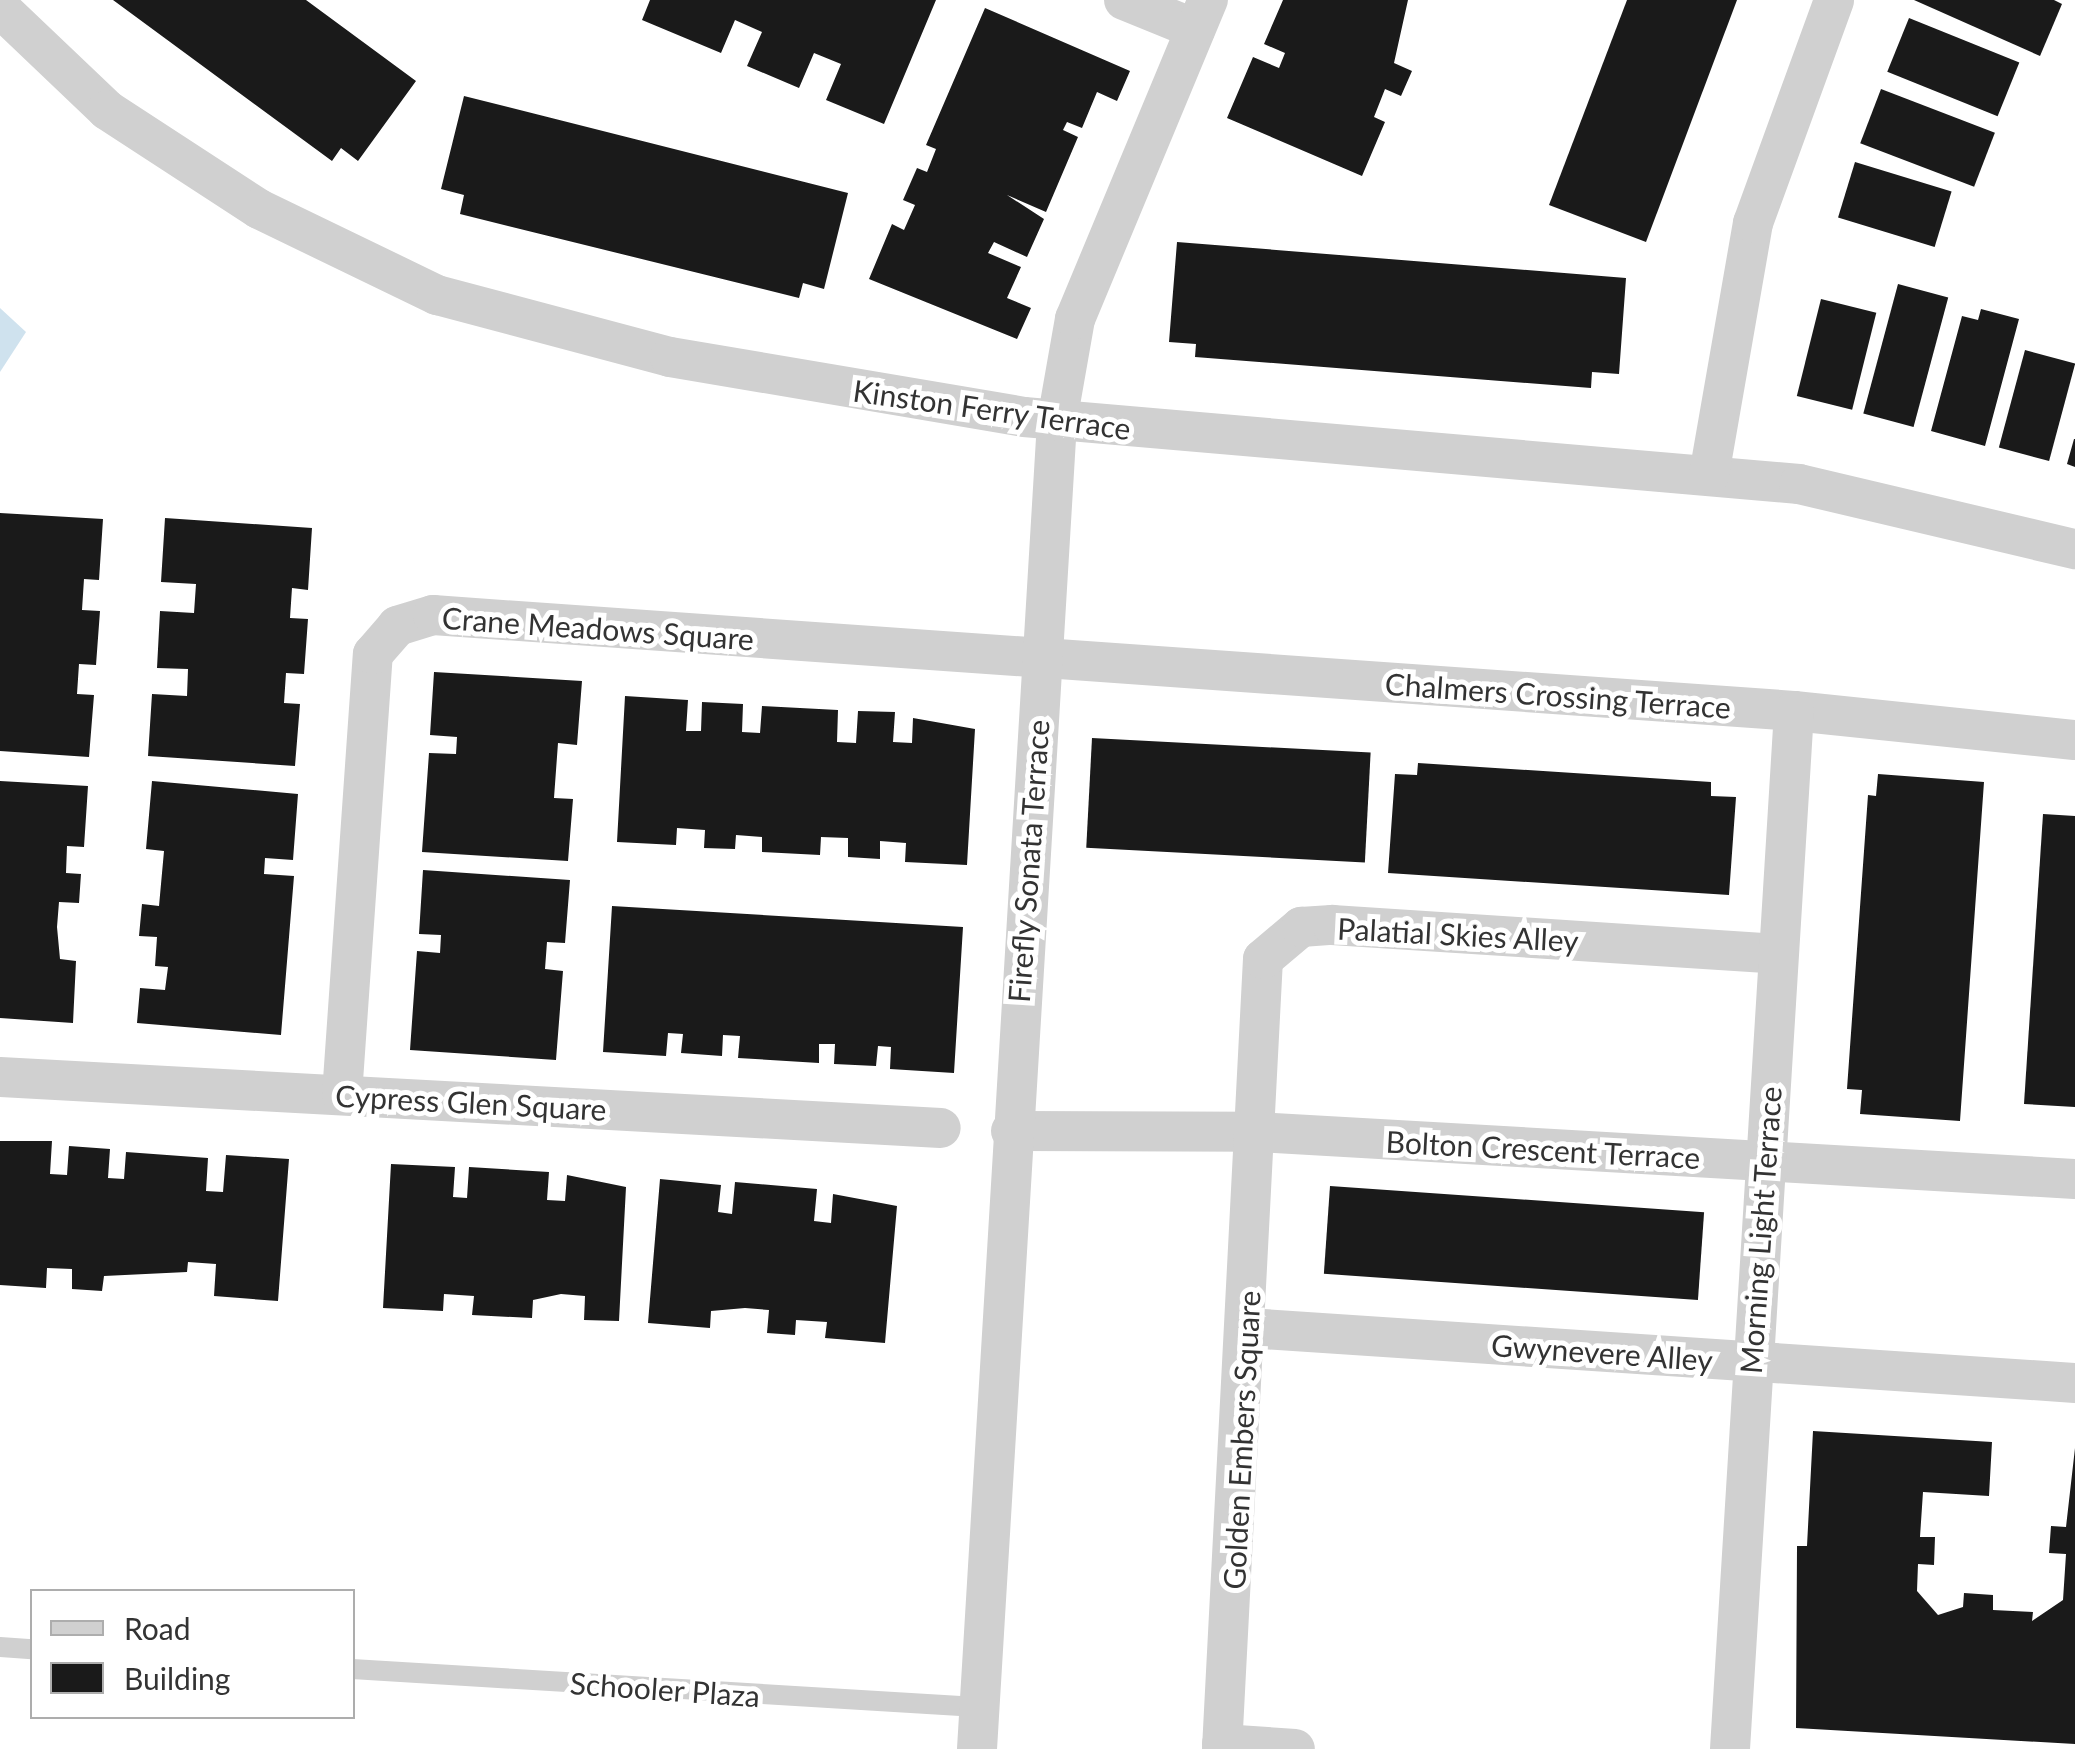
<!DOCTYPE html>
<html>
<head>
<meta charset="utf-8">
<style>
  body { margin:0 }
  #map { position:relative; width:2075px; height:1749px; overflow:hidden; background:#fff; font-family:Lato,sans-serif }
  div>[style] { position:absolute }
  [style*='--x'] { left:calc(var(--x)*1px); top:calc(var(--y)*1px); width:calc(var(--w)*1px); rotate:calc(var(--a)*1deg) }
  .water>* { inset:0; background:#cfe2ee }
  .building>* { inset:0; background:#1a1a1a; transform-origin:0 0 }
  .lane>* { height:20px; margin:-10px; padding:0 10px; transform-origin:10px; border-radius:10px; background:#d0d0d0 }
  .street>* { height:40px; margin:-20px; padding:0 20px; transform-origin:20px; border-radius:20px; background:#d0d0d0 }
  span { translate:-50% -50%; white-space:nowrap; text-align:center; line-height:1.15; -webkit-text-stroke:10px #fff; paint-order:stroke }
  .street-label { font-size:30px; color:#333 }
  .legend { position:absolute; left:30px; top:1589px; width:325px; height:130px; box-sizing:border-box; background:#fff; border:2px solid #adadad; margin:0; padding:12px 18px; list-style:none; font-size:30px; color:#333 }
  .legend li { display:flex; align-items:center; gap:20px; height:50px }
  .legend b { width:50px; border:2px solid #adadad }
</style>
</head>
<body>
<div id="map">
  <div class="water">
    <i style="clip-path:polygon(0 308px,26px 332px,0 372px)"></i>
  </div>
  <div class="building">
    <i style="clip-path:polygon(113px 0,306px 0,416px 81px,358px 161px,341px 148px,332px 161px)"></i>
    <i style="clip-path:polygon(650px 0,936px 0,884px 124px,826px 100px,841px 64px,814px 53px,799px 88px,747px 66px,762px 32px,735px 20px,721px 53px,642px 20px)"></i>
    <i style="clip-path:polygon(1283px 0,1408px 0,1394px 63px,1412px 71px,1401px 96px,1385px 89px,1374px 117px,1385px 122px,1362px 176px,1227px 118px,1253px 57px,1279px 68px,1285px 53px,1264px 44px)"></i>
    <i style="clip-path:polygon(1627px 0,1737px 0,1646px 242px,1549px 205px)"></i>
    <i style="clip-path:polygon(1914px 0,2054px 0,2062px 4px,2040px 56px)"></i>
    <i style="clip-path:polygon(985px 8px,1130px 71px,1117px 101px,1097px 92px,1082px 128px,1067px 122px,1063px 130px,1078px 137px,1046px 212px,1007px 195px,1044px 219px,1027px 257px,994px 242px,988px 253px,1021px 267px,1007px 298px,1031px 308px,1017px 339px,869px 279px,892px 224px,904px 230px,915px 205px,903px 200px,917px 168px,927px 172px,936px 149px,926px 145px)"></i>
    <i style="left:1909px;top:18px;width:119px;height:58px;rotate:22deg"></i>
    <i style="left:1881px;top:89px;width:122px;height:58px;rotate:21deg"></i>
    <i style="clip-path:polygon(464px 96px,848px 193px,824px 289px,803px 283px,799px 298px,460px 214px,464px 195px,441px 189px)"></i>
    <i style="left:1855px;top:162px;width:101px;height:58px;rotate:17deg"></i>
    <i style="clip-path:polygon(1177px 242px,1626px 278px,1619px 374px,1592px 372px,1591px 388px,1195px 357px,1196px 344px,1169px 342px)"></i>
    <i style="left:1898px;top:284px;width:52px;height:134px;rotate:15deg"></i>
    <i style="left:1821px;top:299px;width:57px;height:100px;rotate:14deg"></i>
    <i style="clip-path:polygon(1981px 309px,2019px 319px,1985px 446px,1931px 431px,1962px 316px,1978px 320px)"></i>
    <i style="left:2025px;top:350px;width:52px;height:101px;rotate:15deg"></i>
    <i style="clip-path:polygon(2074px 439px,2075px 439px,2075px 467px,2067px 464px)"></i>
    <i style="clip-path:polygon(0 513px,103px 519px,99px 580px,84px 579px,82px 610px,100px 611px,96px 665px,79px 664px,77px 694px,94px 695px,89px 757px,0 751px)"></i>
    <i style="clip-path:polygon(165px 518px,312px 528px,308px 590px,292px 588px,290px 618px,308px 619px,304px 674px,286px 673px,284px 703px,300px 704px,295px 766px,148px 756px,152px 694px,187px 696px,188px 669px,157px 668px,160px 611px,194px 613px,196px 584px,161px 582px)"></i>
    <i style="clip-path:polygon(434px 672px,582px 681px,577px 745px,558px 743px,554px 798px,573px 799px,568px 861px,422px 852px,429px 753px,456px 754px,457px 737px,430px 735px)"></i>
    <i style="clip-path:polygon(625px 696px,688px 700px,686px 731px,701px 731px,702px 702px,743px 704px,742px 732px,760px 733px,762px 706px,838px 710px,837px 742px,856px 743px,858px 711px,895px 712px,893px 742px,912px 743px,913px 718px,975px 729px,967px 865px,905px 862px,906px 843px,880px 841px,880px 859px,848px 857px,848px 838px,821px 837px,820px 855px,762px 852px,762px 837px,736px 835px,735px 849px,704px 848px,705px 830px,677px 828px,676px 845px,617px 842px)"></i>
    <i style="left:1092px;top:738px;width:279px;height:110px;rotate:3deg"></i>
    <i style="clip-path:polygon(1418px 763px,1711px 782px,1711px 796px,1736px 797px,1729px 895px,1388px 873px,1395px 774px,1417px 775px)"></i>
    <i style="clip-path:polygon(1878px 774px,1984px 782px,1960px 1121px,1860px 1114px,1862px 1090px,1847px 1089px,1868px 795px,1876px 796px)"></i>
    <i style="clip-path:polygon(0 781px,88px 786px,84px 847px,67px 846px,66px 873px,81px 874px,79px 903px,59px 902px,57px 927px,60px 959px,76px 961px,73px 1023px,0 1018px)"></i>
    <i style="clip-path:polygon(152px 781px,298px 794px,293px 860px,265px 858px,264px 874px,294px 876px,281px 1035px,137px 1023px,140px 988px,165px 990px,168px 967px,155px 966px,157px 937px,139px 936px,142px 904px,159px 906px,164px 851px,146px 849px)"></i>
    <i style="clip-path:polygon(2043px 814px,2075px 816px,2075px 1107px,2024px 1104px)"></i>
    <i style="clip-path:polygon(423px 870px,570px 880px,565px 943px,547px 942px,545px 969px,563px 971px,556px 1060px,410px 1050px,417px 951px,440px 953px,441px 935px,419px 934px)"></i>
    <i style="clip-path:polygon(612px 906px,963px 927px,954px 1073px,890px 1069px,891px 1047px,878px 1046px,876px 1066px,834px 1064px,835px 1044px,819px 1044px,819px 1063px,738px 1058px,740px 1036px,723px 1035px,722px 1056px,681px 1053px,683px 1034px,668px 1033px,666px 1056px,603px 1052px)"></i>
    <i style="clip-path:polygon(0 1141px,52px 1141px,50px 1174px,67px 1175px,69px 1146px,110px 1149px,108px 1178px,124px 1179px,126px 1152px,208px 1158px,206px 1191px,223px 1192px,226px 1155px,289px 1159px,278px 1301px,214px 1296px,216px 1264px,188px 1262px,187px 1272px,104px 1276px,102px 1291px,72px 1289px,72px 1269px,47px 1268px,46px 1288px,0 1285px)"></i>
    <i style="clip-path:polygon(391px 1164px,455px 1167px,453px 1197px,467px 1198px,469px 1167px,549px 1172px,547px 1200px,565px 1201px,567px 1175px,626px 1187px,619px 1321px,584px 1320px,585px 1296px,561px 1294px,533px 1300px,532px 1318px,472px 1315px,474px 1296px,444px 1294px,443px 1311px,383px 1308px)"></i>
    <i style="clip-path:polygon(660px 1179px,721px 1185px,718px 1212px,732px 1214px,735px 1182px,817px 1189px,814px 1221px,831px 1223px,833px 1194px,897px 1206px,885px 1343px,825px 1338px,827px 1322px,796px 1320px,795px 1335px,767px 1333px,769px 1310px,745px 1308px,711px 1311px,710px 1328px,648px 1323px)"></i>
    <i style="left:1330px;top:1186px;width:375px;height:88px;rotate:4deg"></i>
    <i style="clip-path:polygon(1813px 1431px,1992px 1442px,1989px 1496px,1923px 1492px,1920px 1537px,1935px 1537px,1934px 1565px,1918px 1564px,1917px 1591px,1938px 1615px,1963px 1607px,1964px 1593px,1993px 1595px,1993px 1610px,2033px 1612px,2032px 1621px,2063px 1600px,2066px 1554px,2049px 1553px,2051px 1526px,2066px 1527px,2075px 1448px,2075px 1744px,1796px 1728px,1797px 1546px,1807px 1546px)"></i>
  </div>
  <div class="lane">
    <i style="--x:0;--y:1647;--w:32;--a:4"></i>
    <i style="--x:352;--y:1669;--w:626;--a:3.48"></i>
  </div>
  <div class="street">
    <i style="--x:1124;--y:0;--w:77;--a:22.2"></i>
    <i style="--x:0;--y:8;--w:148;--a:43.6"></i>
    <i style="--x:107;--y:110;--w:181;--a:33.1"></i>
    <i style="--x:259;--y:209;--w:198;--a:25.8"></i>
    <i style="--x:437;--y:295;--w:241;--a:14.9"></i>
    <i style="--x:670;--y:357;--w:359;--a:9.6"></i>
    <i style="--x:1024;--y:417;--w:778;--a:4.94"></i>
    <i style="--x:1799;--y:484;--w:284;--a:13.3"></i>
    <i style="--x:1709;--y:475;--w:256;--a:-80.1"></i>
    <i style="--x:1753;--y:223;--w:237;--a:-70"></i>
    <i style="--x:0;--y:1077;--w:942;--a:3.1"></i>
    <i style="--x:342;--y:1095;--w:442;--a:-86"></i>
    <i style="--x:373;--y:654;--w:37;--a:-49"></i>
    <i style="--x:397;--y:626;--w:38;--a:-17"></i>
    <i style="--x:433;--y:615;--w:1364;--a:4.03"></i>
    <i style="--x:1794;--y:711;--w:282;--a:5.9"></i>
    <i style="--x:1011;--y:1131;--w:247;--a:0.2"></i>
    <i style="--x:1258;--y:1132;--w:818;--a:3.29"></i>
    <i style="--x:1248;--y:1328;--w:829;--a:3.8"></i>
    <i style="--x:1222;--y:1744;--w:73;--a:3.9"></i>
    <i style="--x:977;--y:1749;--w:1330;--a:-86.55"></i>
    <i style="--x:1057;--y:421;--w:104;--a:-80"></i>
    <i style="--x:1075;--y:319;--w:346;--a:-67.4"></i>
    <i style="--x:1222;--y:1749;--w:791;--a:-87.03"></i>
    <i style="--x:1263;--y:959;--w:50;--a:-40.1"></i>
    <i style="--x:1301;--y:927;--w:31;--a:-4"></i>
    <i style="--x:1332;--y:925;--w:447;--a:3.7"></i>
    <i style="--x:1730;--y:1749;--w:1040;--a:-86.47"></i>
  </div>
  <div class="street-label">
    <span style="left:992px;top:409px;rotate:8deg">Kinston Ferry Terrace</span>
    <span style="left:598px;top:628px;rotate:4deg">Crane Meadows Square</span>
    <span style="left:1558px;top:695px;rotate:4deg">Chalmers Crossing Terrace</span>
    <span style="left:1028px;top:861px;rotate:-86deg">Firefly Sonata Terrace</span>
    <span style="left:1458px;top:934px;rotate:3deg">Palatial Skies Alley</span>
    <span style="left:471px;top:1102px;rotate:3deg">Cypress Glen Square</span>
    <span style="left:1543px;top:1149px;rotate:3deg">Bolton Crescent Terrace</span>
    <span style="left:1760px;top:1230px;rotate:-86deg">Morning Light Terrace</span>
    <span style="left:1602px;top:1352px;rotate:4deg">Gwynevere Alley</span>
    <span style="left:1241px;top:1440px;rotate:-87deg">Golden Embers Square</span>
    <span style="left:665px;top:1689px;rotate:4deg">Schooler Plaza</span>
  </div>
  <ul class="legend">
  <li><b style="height:12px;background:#d0d0d0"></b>Road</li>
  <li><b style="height:28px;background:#1a1a1a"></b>Building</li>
  </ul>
</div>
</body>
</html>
